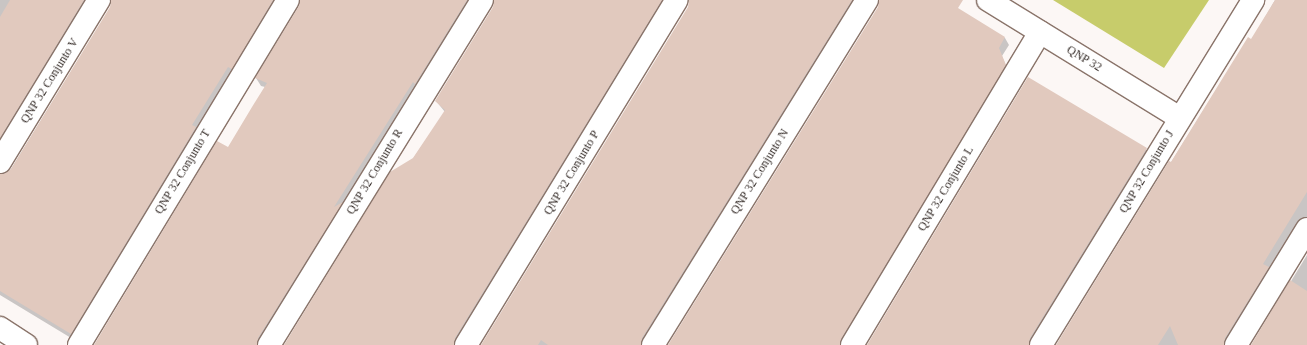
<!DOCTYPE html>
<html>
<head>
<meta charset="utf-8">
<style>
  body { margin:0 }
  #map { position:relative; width:1307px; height:345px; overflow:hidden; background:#fcf7f5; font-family:"Times New Roman",serif }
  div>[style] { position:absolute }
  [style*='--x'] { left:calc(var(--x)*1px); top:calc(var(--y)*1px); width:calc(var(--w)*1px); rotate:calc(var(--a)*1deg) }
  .green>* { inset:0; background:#c7cc6b }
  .shadow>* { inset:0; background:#0003 }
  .building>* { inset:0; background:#e1c9be }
  .roads { filter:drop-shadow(1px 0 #8a746a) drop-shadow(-1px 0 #8a746a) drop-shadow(0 1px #8a746a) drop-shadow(0 -1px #8a746a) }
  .minor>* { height:22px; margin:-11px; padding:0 11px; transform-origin:11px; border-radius:11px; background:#fff }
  span { translate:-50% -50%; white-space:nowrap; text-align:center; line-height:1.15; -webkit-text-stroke:3px #fff; paint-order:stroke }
  .street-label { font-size:12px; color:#332a26 }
</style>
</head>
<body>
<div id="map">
  <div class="green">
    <i style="clip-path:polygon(1053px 0,1209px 0,1164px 68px)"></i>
  </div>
  <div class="shadow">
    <i style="clip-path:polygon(0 0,94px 0,0 152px)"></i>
    <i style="clip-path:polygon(112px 0,283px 0,76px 341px,0 295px,0 175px,6px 174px,11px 169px,111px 7px)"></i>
    <i style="clip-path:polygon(301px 0,477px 0,263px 345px,95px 345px,228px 149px,265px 87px,261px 86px,256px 78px,300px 7px)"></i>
    <i style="clip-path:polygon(495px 0,672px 0,460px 345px,285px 345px,445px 112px,436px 101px,494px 7px)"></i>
    <i style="clip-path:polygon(690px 0,862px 0,647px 345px,482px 345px,689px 7px)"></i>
    <i style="clip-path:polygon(880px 0,943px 0,1005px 38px,1009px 45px,1002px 56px,1009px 73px,846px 345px,669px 345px,879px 7px)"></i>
    <i style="clip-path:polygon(1275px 0,1307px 0,1307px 225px,1230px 345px,1057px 345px,1248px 39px,1251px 41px)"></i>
    <i style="clip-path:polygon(1028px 78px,1146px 149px,1151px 157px,1035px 345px,868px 345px)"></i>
    <i style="clip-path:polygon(1307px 255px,1307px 345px,1252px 345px)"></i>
  </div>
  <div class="building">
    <i style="clip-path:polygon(10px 0,84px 0,0 138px,0 17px)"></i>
    <i style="clip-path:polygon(111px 0,273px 0,232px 69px,228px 67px,192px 125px,196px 127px,71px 334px,0 291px,0 174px,6px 173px,11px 169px,110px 7px)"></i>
    <i style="clip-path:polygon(300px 0,467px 0,415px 84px,413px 82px,334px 207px,343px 202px,258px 338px,257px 345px,94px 345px,217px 141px,228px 147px,252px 107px,267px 83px,255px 78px,299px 6px)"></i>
    <i style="clip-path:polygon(494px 0,662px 0,455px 338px,454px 345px,284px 345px,390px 172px,413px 158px,445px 110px,435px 101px,493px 7px)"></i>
    <i style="clip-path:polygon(689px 0,852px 0,642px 338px,641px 345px,548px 345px,541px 340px,538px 345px,481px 345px,688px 7px)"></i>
    <i style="clip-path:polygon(879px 0,963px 0,958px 8px,1005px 37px,999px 48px,1006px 65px,841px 339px,840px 345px,668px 345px,878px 7px)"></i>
    <i style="clip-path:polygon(1275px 0,1307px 0,1307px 192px,1263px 264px,1269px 267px,1225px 338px,1224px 345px,1178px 345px,1170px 326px,1158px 345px,1056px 345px,1169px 161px,1171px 162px,1248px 37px,1251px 39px)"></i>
    <i style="clip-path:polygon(1028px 77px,1147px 148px,1030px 338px,1029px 345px,867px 345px)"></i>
    <i style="clip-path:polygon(1290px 280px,1307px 291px,1307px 345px,1251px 345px)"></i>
  </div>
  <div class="roads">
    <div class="minor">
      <i style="--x:988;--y:0;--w:225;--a:31.6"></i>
      <i style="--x:0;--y:162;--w:190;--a:-58.6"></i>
      <i style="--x:0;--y:328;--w:31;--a:33"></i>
      <i style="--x:79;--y:345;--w:403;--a:-58.8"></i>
      <i style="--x:269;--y:345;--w:405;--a:-58.3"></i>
      <i style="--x:466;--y:345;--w:404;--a:-58.6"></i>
      <i style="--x:653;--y:345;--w:406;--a:-58.2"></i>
      <i style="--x:852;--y:345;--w:365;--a:-59"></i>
      <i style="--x:1041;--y:345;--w:405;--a:-58.4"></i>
      <i style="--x:1236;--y:345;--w:136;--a:-58.5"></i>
    </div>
  </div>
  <div class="street-label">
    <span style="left:1084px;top:59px;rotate:31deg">QNP 32</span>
    <span style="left:50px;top:81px;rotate:-58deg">QNP 32 Conjunto V</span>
    <span style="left:183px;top:172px;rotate:-59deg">QNP 32 Conjunto T</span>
    <span style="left:375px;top:172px;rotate:-59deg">QNP 32 Conjunto R</span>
    <span style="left:760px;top:172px;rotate:-58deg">QNP 32 Conjunto N</span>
    <span style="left:1147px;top:172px;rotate:-59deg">QNP 32 Conjunto J</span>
    <span style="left:572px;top:173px;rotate:-59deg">QNP 32 Conjunto P</span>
    <span style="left:946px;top:189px;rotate:-59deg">QNP 32 Conjunto L</span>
  </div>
</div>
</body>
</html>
